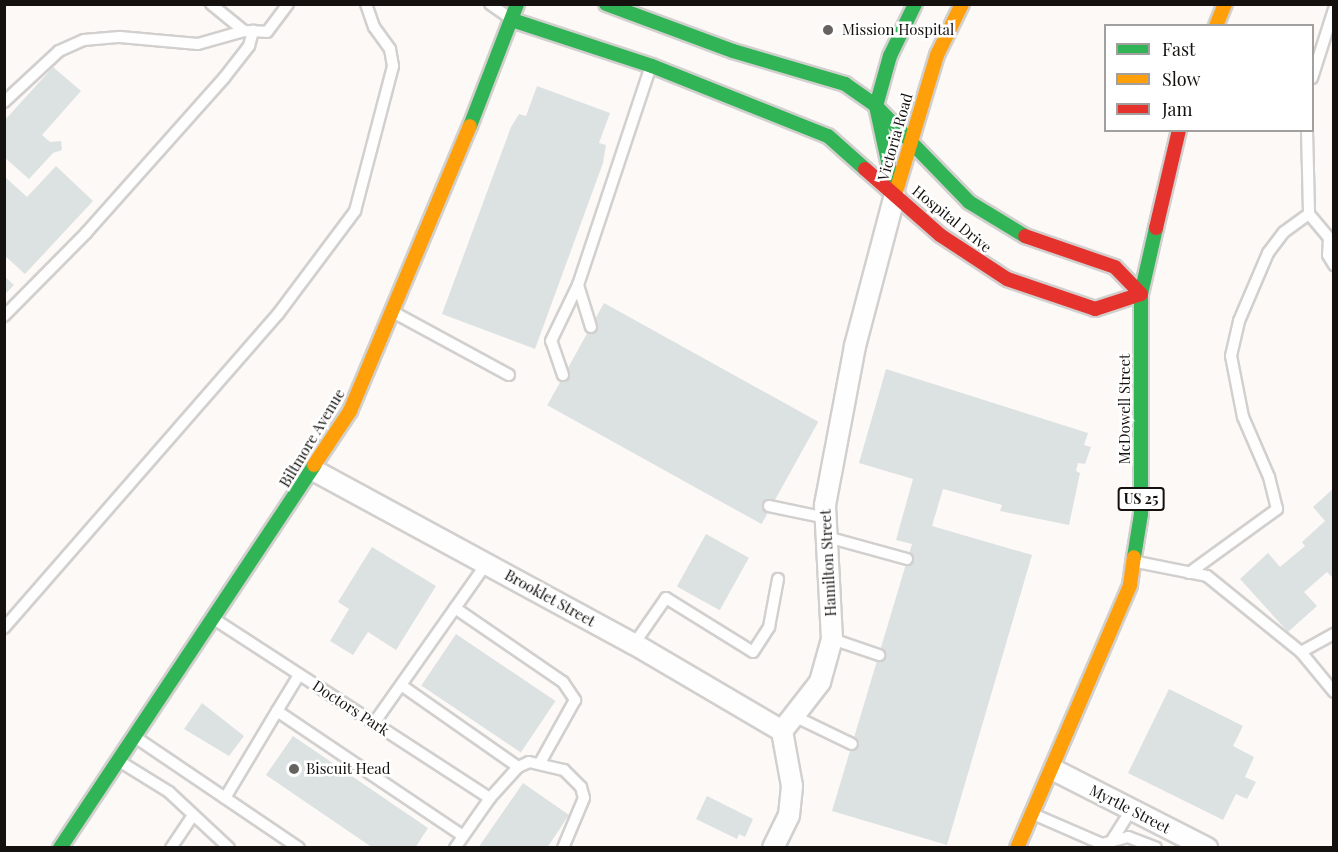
<!DOCTYPE html>
<html>
<head>
<meta charset="utf-8">
<style>
  body { margin:0 }
  #map { position:relative; width:1338px; height:852px; overflow:hidden; background:#fcf9f7; font-family:"Playfair Display",serif }
  div>[style] { position:absolute }
  [style*='--x'] { left:calc(var(--x)*1px); top:calc(var(--y)*1px); width:calc(var(--w)*1px); rotate:calc(var(--a)*1deg) }
  .building>* { inset:0; background:#dce2e2; transform-origin:0 0 }
  .roads { filter:drop-shadow(2px 0 #d2d0ce) drop-shadow(-2px 0 #d2d0ce) drop-shadow(0 2px #d2d0ce) drop-shadow(0 -2px #d2d0ce) }
  .lane>* { height:10px; margin:-5px; padding:0 5px; transform-origin:5px; border-radius:5px; background:#fffefe }
  .street>* { height:20px; margin:-10px; padding:0 10px; transform-origin:10px; border-radius:10px; background:#fffefe }
  .fast>* { height:14px; margin:-7px; padding:0 7px; transform-origin:7px; border-radius:7px; background:#30b455 }
  .slow>* { height:14px; margin:-7px; padding:0 7px; transform-origin:7px; border-radius:7px; background:#ff9f0a }
  .jam>* { height:14px; margin:-7px; padding:0 7px; transform-origin:7px; border-radius:7px; background:#e5322d }
  .dots>* { width:16px; height:16px; translate:-50% -50%; box-sizing:border-box; border:3px solid #fff; border-radius:50% }
  span { translate:-50% -50%; white-space:nowrap; text-align:center; line-height:1.15; -webkit-text-stroke:5px #fff; paint-order:stroke }
  .shield-label span { padding:2px 4px; background:#fff; border:2px solid; border-radius:4px; -webkit-text-stroke-width:0 }
  .shield-label { font-size:14px; color:#14110f; font-weight:700 }
  .poi-label { font-size:15px; color:#14110f }
  .left { translate:0 -50%; text-align:left }
  .street-label { font-size:15px; color:#14110f }
  .frame { position:absolute; inset:0; border:6px solid #14110f; pointer-events:none }
  .legend { position:absolute; left:1104px; top:24px; width:210px; height:108px; box-sizing:border-box; background:#fff; border:2px solid #a1a09f; margin:0; padding:8px 10px; list-style:none; font-size:18px; color:#14110f }
  .legend li { display:flex; align-items:center; gap:12px; height:30px }
  .legend b { width:30px; border:2px solid #a1a09f }
</style>
</head>
<body>
<div id="map">
  <div class="building">
    <i style="clip-path:polygon(53px 67px,81px 91px,42px 135px,50px 142px,61px 141px,62px 150px,53px 153px,29px 179px,4px 157px,4px 121px)"></i>
    <i style="clip-path:polygon(537px 86px,610px 113px,599px 143px,606px 145px,603px 163px,535px 349px,442px 314px,511px 127px,519px 114px,526px 116px)"></i>
    <i style="clip-path:polygon(56px 166px,93px 201px,25px 274px,4px 255px,4px 176px,27px 197px)"></i>
    <i style="clip-path:polygon(4px 276px,14px 285px,4px 295px)"></i>
    <i style="left:604px;top:303px;width:245px;height:117px;rotate:29deg"></i>
    <i style="clip-path:polygon(886px 369px,1088px 433px,1084px 445px,1091px 447px,1085px 464px,1078px 463px,1076px 471px,1080px 473px,1069px 525px,1000px 511px,1002px 505px,943px 489px,932px 526px,1032px 555px,947px 845px,832px 811px,912px 544px,896px 540px,913px 479px,859px 463px)"></i>
    <i style="clip-path:polygon(1334px 488px,1334px 579px,1327px 572px,1304px 592px,1317px 606px,1288px 632px,1240px 579px,1268px 553px,1280px 567px,1305px 546px,1302px 542px,1325px 521px,1313px 507px)"></i>
    <i style="left:706px;top:534px;width:49px;height:60px;rotate:29deg"></i>
    <i style="clip-path:polygon(372px 547px,436px 586px,396px 650px,368px 632px,353px 655px,330px 641px,349px 609px,338px 602px)"></i>
    <i style="left:456px;top:634px;width:120px;height:62px;rotate:34deg"></i>
    <i style="clip-path:polygon(1169px 689px,1243px 726px,1233px 746px,1254px 757px,1245px 777px,1256px 782px,1247px 799px,1236px 794px,1223px 820px,1128px 773px)"></i>
    <i style="clip-path:polygon(202px 703px,244px 736px,229px 756px,184px 729px)"></i>
    <i style="clip-path:polygon(293px 736px,428px 828px,415px 848px,373px 848px,266px 775px)"></i>
    <i style="clip-path:polygon(523px 783px,569px 815px,547px 848px,478px 848px)"></i>
    <i style="clip-path:polygon(707px 796px,753px 819px,745px 837px,739px 834px,737px 839px,696px 819px)"></i>
  </div>
  <div class="roads">
    <div class="lane">
      <i style="--x:211;--y:4;--w:43;--a:39.3"></i>
      <i style="--x:244;--y:31;--w:23;--a:2"></i>
      <i style="--x:267;--y:32;--w:35;--a:-53"></i>
      <i style="--x:490;--y:4;--w:24;--a:35"></i>
      <i style="--x:1312;--y:78;--w:72;--a:-72.3"></i>
      <i style="--x:4;--y:102;--w:75;--a:-42.8"></i>
      <i style="--x:59;--y:51;--w:27;--a:-24"></i>
      <i style="--x:84;--y:40;--w:36;--a:-5"></i>
      <i style="--x:120;--y:37;--w:78;--a:5.1"></i>
      <i style="--x:198;--y:44;--w:48;--a:-15.8"></i>
      <i style="--x:1307;--y:130;--w:84;--a:88.6"></i>
      <i style="--x:1309;--y:214;--w:31;--a:50"></i>
      <i style="--x:1334;--y:238;--w:5;--a:180"></i>
      <i style="--x:1329;--y:238;--w:17;--a:93"></i>
      <i style="--x:1328;--y:255;--w:12;--a:59"></i>
      <i style="--x:393;--y:312;--w:132;--a:28.5"></i>
      <i style="--x:4;--y:316;--w:117;--a:-45.3"></i>
      <i style="--x:86;--y:233;--w:208;--a:-48.3"></i>
      <i style="--x:224;--y:78;--w:41;--a:-52"></i>
      <i style="--x:249;--y:46;--w:16;--a:-75"></i>
      <i style="--x:591;--y:327;--w:44;--a:-107.2"></i>
      <i style="--x:578;--y:285;--w:231;--a:-71.6"></i>
      <i style="--x:563;--y:375;--w:36;--a:-109"></i>
      <i style="--x:551;--y:341;--w:62;--a:-64.3"></i>
      <i style="--x:769;--y:506;--w:58;--a:11.9"></i>
      <i style="--x:827;--y:537;--w:83;--a:15.4"></i>
      <i style="--x:1137;--y:562;--w:71;--a:11.3"></i>
      <i style="--x:1207;--y:576;--w:121;--a:39"></i>
      <i style="--x:1301;--y:652;--w:52;--a:50.5"></i>
      <i style="--x:1189;--y:573;--w:109;--a:-36"></i>
      <i style="--x:1277;--y:509;--w:33;--a:-104"></i>
      <i style="--x:1269;--y:477;--w:65;--a:-113.4"></i>
      <i style="--x:1243;--y:417;--w:62;--a:-101.1"></i>
      <i style="--x:1231;--y:356;--w:36;--a:-77"></i>
      <i style="--x:1239;--y:321;--w:74;--a:-66.9"></i>
      <i style="--x:1268;--y:253;--w:26;--a:-53"></i>
      <i style="--x:1284;--y:232;--w:31;--a:-36"></i>
      <i style="--x:455;--y:608;--w:131;--a:34.4"></i>
      <i style="--x:563;--y:682;--w:22;--a:56"></i>
      <i style="--x:575;--y:700;--w:70;--a:119.1"></i>
      <i style="--x:214;--y:619;--w:329;--a:33"></i>
      <i style="--x:490;--y:798;--w:42;--a:-47.9"></i>
      <i style="--x:518;--y:767;--w:12;--a:-24"></i>
      <i style="--x:529;--y:762;--w:36;--a:13"></i>
      <i style="--x:564;--y:770;--w:24;--a:45"></i>
      <i style="--x:581;--y:787;--w:11;--a:75"></i>
      <i style="--x:584;--y:798;--w:54;--a:112.8"></i>
      <i style="--x:4;--y:628;--w:417;--a:-48.9"></i>
      <i style="--x:278;--y:314;--w:129;--a:-53.2"></i>
      <i style="--x:355;--y:211;--w:150;--a:-75.3"></i>
      <i style="--x:393;--y:66;--w:17;--a:-100"></i>
      <i style="--x:390;--y:49;--w:27;--a:-126"></i>
      <i style="--x:374;--y:27;--w:24;--a:-109"></i>
      <i style="--x:832;--y:639;--w:50;--a:18.8"></i>
      <i style="--x:634;--y:644;--w:56;--a:-55.2"></i>
      <i style="--x:666;--y:598;--w:102;--a:31.8"></i>
      <i style="--x:753;--y:652;--w:30;--a:-57"></i>
      <i style="--x:769;--y:627;--w:49;--a:-79.4"></i>
      <i style="--x:1301;--y:652;--w:38;--a:-29"></i>
      <i style="--x:299;--y:675;--w:42;--a:121.4"></i>
      <i style="--x:277;--y:711;--w:224;--a:33.9"></i>
      <i style="--x:401;--y:685;--w:143;--a:35"></i>
      <i style="--x:796;--y:717;--w:62;--a:25.7"></i>
      <i style="--x:374;--y:723;--w:194;--a:-54.8"></i>
      <i style="--x:135;--y:737;--w:198;--a:34.1"></i>
      <i style="--x:119;--y:761;--w:59;--a:31.8"></i>
      <i style="--x:169;--y:792;--w:82;--a:43"></i>
      <i style="--x:225;--y:798;--w:101;--a:-59.1"></i>
      <i style="--x:1033;--y:814;--w:75;--a:23.5"></i>
      <i style="--x:1102;--y:844;--w:27;--a:-15"></i>
      <i style="--x:1128;--y:837;--w:30;--a:21"></i>
      <i style="--x:1109;--y:845;--w:41;--a:-57.8"></i>
      <i style="--x:171;--y:848;--w:37;--a:-56"></i>
      <i style="--x:455;--y:848;--w:61;--a:-55"></i>
    </div>
    <div class="street">
      <i style="--x:315;--y:471;--w:363;--a:28.5"></i>
      <i style="--x:634;--y:644;--w:172;--a:30.4"></i>
      <i style="--x:1054;--y:770;--w:172;--a:27"></i>
      <i style="--x:773;--y:848;--w:37;--a:-64"></i>
      <i style="--x:789;--y:815;--w:29;--a:-84"></i>
      <i style="--x:792;--y:786;--w:56;--a:-100.3"></i>
      <i style="--x:782;--y:731;--w:62;--a:-52.2"></i>
      <i style="--x:820;--y:682;--w:45;--a:-74.4"></i>
      <i style="--x:832;--y:639;--w:134;--a:-93"></i>
      <i style="--x:825;--y:505;--w:162;--a:-79.3"></i>
      <i style="--x:855;--y:346;--w:156;--a:-75.2"></i>
    </div>
    <div class="fast">
      <i style="--x:606;--y:4;--w:135;--a:20.3"></i>
      <i style="--x:733;--y:51;--w:117;--a:16.4"></i>
      <i style="--x:845;--y:84;--w:38;--a:35"></i>
      <i style="--x:876;--y:106;--w:134;--a:45.9"></i>
      <i style="--x:969;--y:202;--w:66;--a:31.3"></i>
      <i style="--x:512;--y:20;--w:147;--a:18.2"></i>
      <i style="--x:652;--y:66;--w:189;--a:21.7"></i>
      <i style="--x:828;--y:136;--w:50;--a:41.7"></i>
      <i style="--x:470;--y:126;--w:131;--a:-68.9"></i>
      <i style="--x:895;--y:194;--w:90;--a:-102.2"></i>
      <i style="--x:876;--y:106;--w:52;--a:-74.4"></i>
      <i style="--x:890;--y:56;--w:58;--a:-64.3"></i>
      <i style="--x:1134;--y:557;--w:44;--a:-80.8"></i>
      <i style="--x:1141;--y:514;--w:220;--a:-90"></i>
      <i style="--x:1141;--y:294;--w:68;--a:-77.2"></i>
      <i style="--x:60;--y:848;--w:460;--a:-56.4"></i>
    </div>
    <div class="slow">
      <i style="--x:1216;--y:26;--w:24;--a:-68"></i>
      <i style="--x:895;--y:195;--w:146;--a:-73.3"></i>
      <i style="--x:937;--y:55;--w:57;--a:-63.9"></i>
      <i style="--x:314;--y:465;--w:65;--a:-56.3"></i>
      <i style="--x:350;--y:411;--w:309;--a:-67.2"></i>
      <i style="--x:1017;--y:848;--w:286;--a:-66.7"></i>
      <i style="--x:1130;--y:585;--w:28;--a:-82"></i>
    </div>
    <div class="jam">
      <i style="--x:865;--y:169;--w:100;--a:41.3"></i>
      <i style="--x:940;--y:235;--w:80;--a:33.3"></i>
      <i style="--x:1007;--y:279;--w:93;--a:18.8"></i>
      <i style="--x:1095;--y:309;--w:48;--a:-18.1"></i>
      <i style="--x:1141;--y:294;--w:37;--a:-134"></i>
      <i style="--x:1115;--y:267;--w:95;--a:-161"></i>
      <i style="--x:1156;--y:228;--w:101;--a:-76.8"></i>
    </div>
  </div>
  <div class="dots">
    <i style="left:828px;top:30px;background:#656260"></i>
    <i style="left:294px;top:769px;background:#656260"></i>
  </div>
  <div class="shield-label">
    <span style="left:1141px;top:499px">US 25</span>
  </div>
  <div class="poi-label">
    <span class="left" style="left:842px;top:30px">Mission Hospital</span>
    <span class="left" style="left:306px;top:769px">Biscuit Head</span>
  </div>
  <div class="street-label">
    <span style="left:895px;top:137px;rotate:-74deg">Victoria Road</span>
    <span style="left:952px;top:219px;rotate:39deg">Hospital Drive</span>
    <span style="left:1125px;top:409px;rotate:-90deg">McDowell Street</span>
    <span style="left:312px;top:438px;rotate:-59deg">Biltmore Avenue</span>
    <span style="left:828px;top:563px;rotate:-93deg">Hamilton Street</span>
    <span style="left:550px;top:598px;rotate:29deg">Brooklet Street</span>
    <span style="left:351px;top:708px;rotate:33deg">Doctors Park</span>
    <span style="left:1130px;top:809px;rotate:27deg">Myrtle Street</span>
  </div>
  <div class="frame"></div>
  <ul class="legend">
  <li><b style="height:8px;background:#30b455"></b>Fast</li>
  <li><b style="height:8px;background:#ff9f0a"></b>Slow</li>
  <li><b style="height:8px;background:#e5322d"></b>Jam</li>
  </ul>
</div>
</body>
</html>
